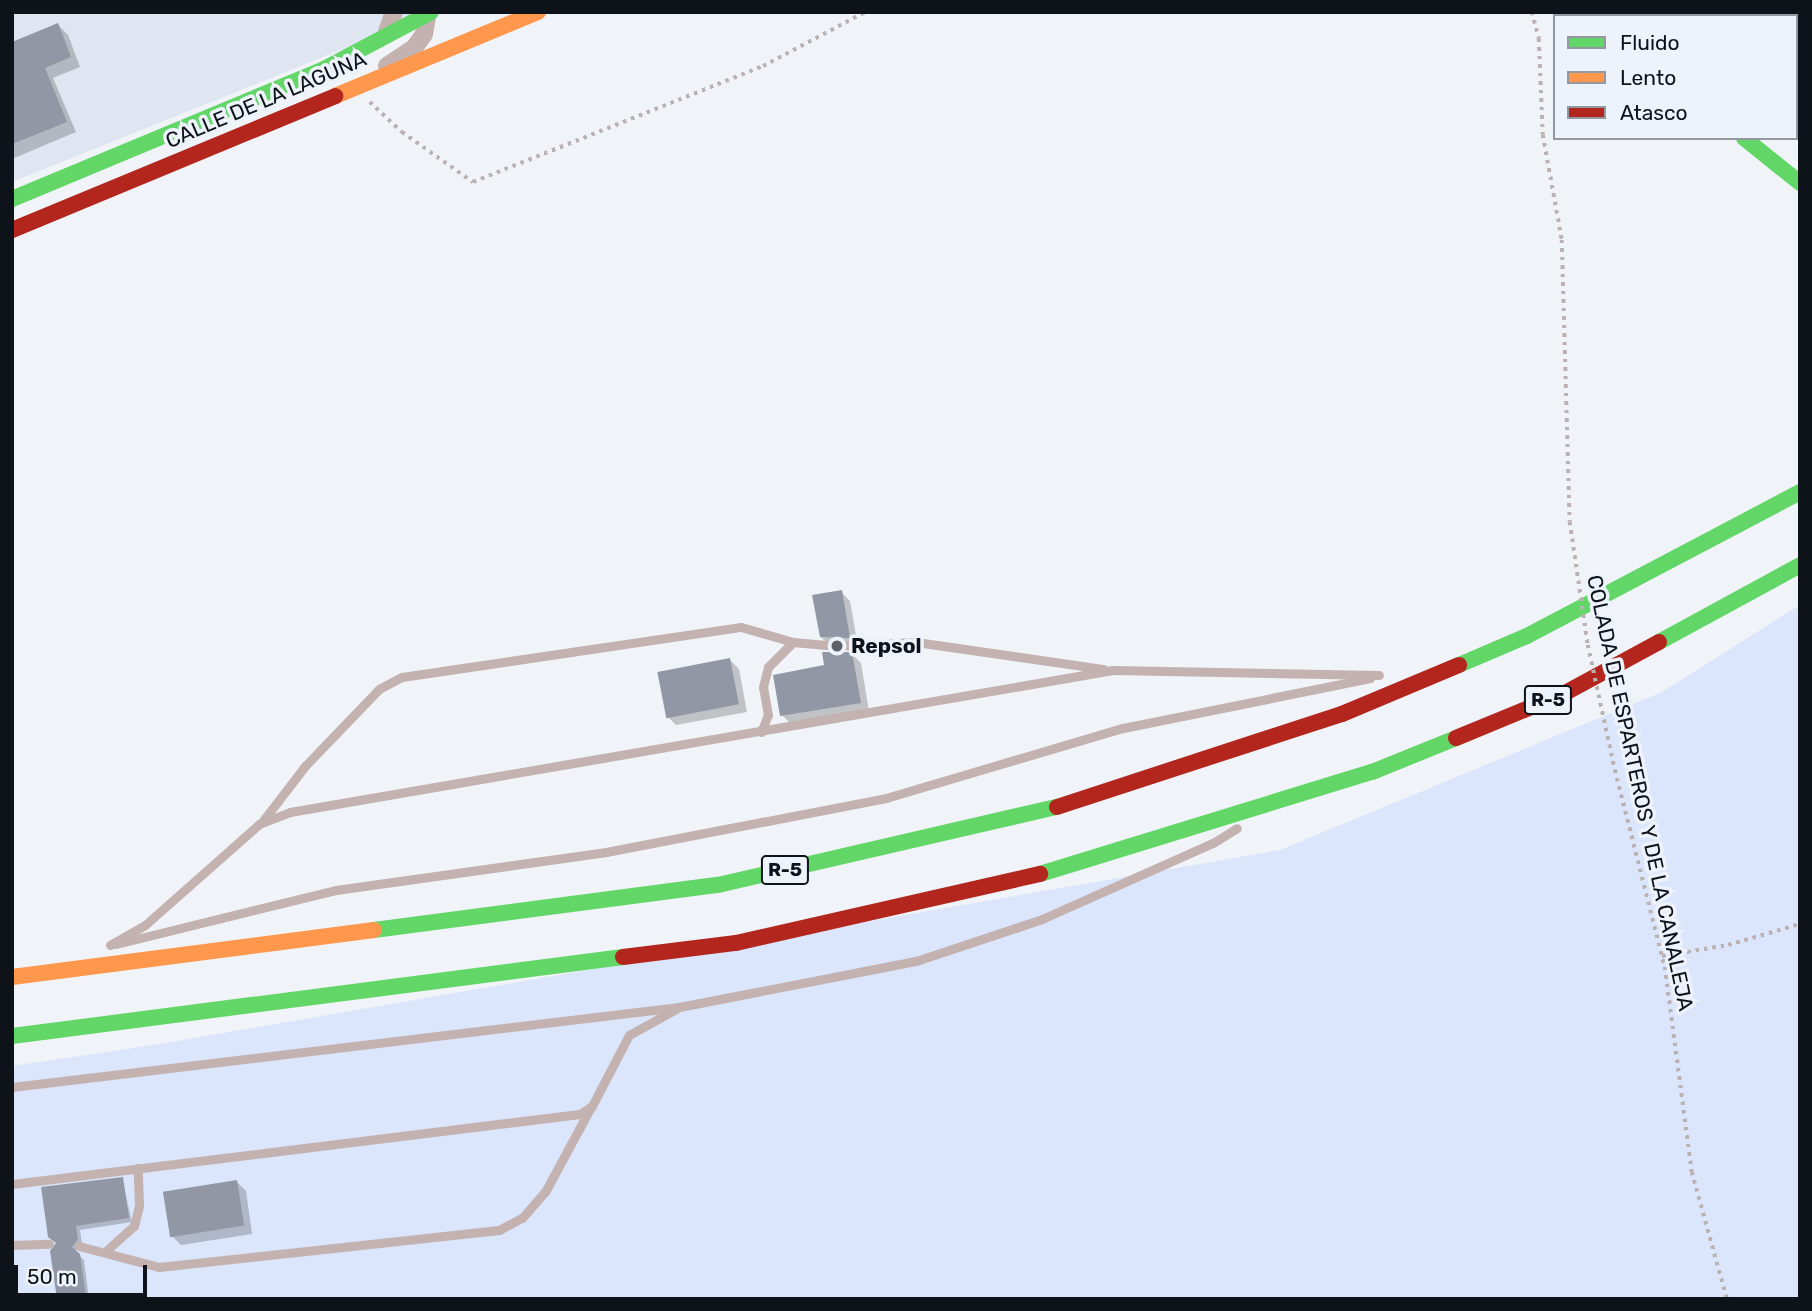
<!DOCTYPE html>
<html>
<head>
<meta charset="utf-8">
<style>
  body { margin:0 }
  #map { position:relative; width:1812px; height:1311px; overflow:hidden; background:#f0f3f8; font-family:Rubik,sans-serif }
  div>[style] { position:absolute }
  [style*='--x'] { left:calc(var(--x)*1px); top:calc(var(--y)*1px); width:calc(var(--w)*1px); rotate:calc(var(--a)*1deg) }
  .built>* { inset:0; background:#dfe5f1 }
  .green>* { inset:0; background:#dbe5fb }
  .shadow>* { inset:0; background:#0003 }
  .building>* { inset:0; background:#9197a4; transform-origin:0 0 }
  .path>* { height:3.5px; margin-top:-1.75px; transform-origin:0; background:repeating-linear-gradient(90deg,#bab2b2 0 3.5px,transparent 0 8.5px) }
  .lane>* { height:9px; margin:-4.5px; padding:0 4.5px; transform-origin:4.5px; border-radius:4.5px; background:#c3b2b0 }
  .street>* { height:18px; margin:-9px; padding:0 9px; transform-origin:9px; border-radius:9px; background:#c3b2b0 }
  .fast>* { height:16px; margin:-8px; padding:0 8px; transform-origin:8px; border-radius:8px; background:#63d668 }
  .slow>* { height:16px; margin:-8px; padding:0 8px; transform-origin:8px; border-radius:8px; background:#ff974d }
  .jam>* { height:16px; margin:-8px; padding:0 8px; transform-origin:8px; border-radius:8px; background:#b3261e }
  .path-bridge>* { height:3.5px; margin-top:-1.75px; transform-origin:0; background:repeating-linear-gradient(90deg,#bab2b2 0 3.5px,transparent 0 8.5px) }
  .dots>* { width:19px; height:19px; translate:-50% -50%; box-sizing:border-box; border:4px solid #edf2fb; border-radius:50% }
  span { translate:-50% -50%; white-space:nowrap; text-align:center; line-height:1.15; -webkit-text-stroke:7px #edf2fb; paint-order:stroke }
  .shield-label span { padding:2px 5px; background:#edf2fb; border:2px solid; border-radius:5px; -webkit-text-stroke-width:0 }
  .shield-label { font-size:19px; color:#0e1219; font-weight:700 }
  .street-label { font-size:21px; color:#0e1219 }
  .poi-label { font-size:21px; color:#0e1219; font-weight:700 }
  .left { translate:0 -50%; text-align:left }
  .frame { position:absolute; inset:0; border:14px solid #0e1219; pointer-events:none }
  .legend { position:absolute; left:1553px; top:14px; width:245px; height:126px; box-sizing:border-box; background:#edf2fb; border:2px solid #9498a1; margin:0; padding:9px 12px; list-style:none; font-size:21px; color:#0e1219 }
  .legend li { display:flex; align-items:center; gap:14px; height:35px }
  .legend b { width:35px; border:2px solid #9498a1 }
  .scale { position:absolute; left:14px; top:1265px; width:133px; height:32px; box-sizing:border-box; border:4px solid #0e1219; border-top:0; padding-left:9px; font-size:21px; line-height:24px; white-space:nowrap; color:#0e1219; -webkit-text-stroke:5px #edf2fb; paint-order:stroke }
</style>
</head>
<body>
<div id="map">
  <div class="built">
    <i style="clip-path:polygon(12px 12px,435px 12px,12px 182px)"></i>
  </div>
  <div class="green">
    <i style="clip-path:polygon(1800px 605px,1800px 1299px,12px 1299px,12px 1066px,160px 1044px,1280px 850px,1662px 692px)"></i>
  </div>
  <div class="shadow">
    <i style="clip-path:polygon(58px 25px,68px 35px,80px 67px,53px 78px,76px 132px,12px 159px,12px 44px)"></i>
    <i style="clip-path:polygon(841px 592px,850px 601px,858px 647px,830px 646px,821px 637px)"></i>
    <i style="clip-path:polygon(852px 654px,861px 663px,869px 711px,791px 724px,782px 715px,826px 667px)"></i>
    <i style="clip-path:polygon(730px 660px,739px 669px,747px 712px,676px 725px,667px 716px)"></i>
    <i style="clip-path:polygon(122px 1179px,132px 1222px,80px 1230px,82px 1244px,75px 1252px,84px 1260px,89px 1299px,58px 1299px,58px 1244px)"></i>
    <i style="clip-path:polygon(237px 1182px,246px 1191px,252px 1234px,181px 1245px,172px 1236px)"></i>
  </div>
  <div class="building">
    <i style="clip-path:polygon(58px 23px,71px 57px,45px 68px,67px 122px,12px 144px,12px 42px)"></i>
    <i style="clip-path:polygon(842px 590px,850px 638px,820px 637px,812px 595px)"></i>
    <i style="clip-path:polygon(822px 652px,852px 652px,861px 703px,780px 716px,773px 675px,824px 665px)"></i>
    <i style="left:730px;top:658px;width:47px;height:74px;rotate:79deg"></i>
    <i style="clip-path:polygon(123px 1177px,129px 1218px,76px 1226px,78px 1239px,72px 1247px,80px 1254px,86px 1297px,57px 1299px,50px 1251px,56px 1243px,48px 1237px,41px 1187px)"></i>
    <i style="left:237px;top:1180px;width:46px;height:75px;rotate:81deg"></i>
  </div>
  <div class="path">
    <i style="--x:1532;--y:12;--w:28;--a:75"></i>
    <i style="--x:1539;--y:39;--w:96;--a:87.6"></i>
    <i style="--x:1543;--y:135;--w:107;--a:79.7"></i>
    <i style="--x:1562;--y:240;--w:282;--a:88.4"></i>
    <i style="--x:370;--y:102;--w:44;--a:43.2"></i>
    <i style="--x:402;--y:132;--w:87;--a:35.2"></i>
    <i style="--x:473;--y:182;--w:312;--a:-21.8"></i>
    <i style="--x:763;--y:66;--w:115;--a:-27.9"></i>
    <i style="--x:1615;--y:770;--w:203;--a:75.8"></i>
    <i style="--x:1665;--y:967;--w:207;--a:82.5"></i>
    <i style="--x:1692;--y:1172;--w:132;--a:74.6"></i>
    <i style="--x:1662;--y:956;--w:67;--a:-9.5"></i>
    <i style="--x:1728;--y:945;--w:75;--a:-16.3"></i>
  </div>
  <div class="lane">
    <i style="--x:761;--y:732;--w:18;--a:-68"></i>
    <i style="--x:768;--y:715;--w:28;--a:-100"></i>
    <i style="--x:763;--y:687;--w:21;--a:-76"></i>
    <i style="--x:768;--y:667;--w:35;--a:-45"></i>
    <i style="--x:262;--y:822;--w:71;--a:-52.5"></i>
    <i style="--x:305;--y:766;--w:107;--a:-46.1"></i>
    <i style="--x:379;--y:689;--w:26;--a:-28"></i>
    <i style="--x:402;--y:677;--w:343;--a:-8.4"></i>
    <i style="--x:741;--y:627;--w:54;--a:16.1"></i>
    <i style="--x:793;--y:642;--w:44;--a:5.2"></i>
    <i style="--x:837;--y:646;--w:79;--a:-2.9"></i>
    <i style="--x:916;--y:642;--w:190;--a:8.2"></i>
    <i style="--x:116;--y:944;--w:227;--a:-13.8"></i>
    <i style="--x:336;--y:890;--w:273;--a:-8"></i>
    <i style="--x:606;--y:852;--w:285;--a:-10.9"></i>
    <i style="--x:886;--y:798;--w:247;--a:-16.5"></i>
    <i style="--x:1123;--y:728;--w:252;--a:-11.4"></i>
    <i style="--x:110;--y:945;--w:40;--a:-29.7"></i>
    <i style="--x:145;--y:925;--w:152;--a:-41.5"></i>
    <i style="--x:259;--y:824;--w:33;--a:-21"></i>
    <i style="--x:290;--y:812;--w:835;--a:-9.79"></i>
    <i style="--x:1113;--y:670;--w:266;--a:1.1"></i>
    <i style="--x:12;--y:1087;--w:672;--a:-6.84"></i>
    <i style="--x:679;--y:1007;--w:241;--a:-11"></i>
    <i style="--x:916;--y:961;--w:133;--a:-18.4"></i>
    <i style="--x:1042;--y:919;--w:187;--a:-24"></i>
    <i style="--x:1213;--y:843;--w:28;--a:-32"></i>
    <i style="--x:12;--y:1184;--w:572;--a:-7.03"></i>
    <i style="--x:580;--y:1114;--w:14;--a:-34"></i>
    <i style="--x:592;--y:1106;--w:80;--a:-62.5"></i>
    <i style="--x:629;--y:1035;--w:54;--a:-29"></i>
    <i style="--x:12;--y:1245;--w:37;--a:-2"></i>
    <i style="--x:79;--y:1246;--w:83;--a:14.7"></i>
    <i style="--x:159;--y:1267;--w:342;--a:-6.2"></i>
    <i style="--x:499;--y:1230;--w:26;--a:-28"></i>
    <i style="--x:522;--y:1218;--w:35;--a:-49"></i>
    <i style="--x:545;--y:1192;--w:97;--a:-61.6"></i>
    <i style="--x:107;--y:1250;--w:36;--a:-42"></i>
    <i style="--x:134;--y:1226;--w:21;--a:-76"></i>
    <i style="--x:139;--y:1206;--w:38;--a:-92"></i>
  </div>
  <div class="street">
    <i style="--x:387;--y:32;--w:21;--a:-71"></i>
    <i style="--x:387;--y:66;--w:32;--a:-34"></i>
    <i style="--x:414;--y:48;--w:17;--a:-54"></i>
    <i style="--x:424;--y:34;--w:22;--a:-80"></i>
  </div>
  <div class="fast">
    <i style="--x:1705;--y:12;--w:5;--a:53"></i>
    <i style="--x:1745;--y:12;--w:5;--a:53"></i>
    <i style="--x:1744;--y:138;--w:72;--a:38.8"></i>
    <i style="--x:12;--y:199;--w:338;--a:-22.6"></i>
    <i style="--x:324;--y:69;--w:121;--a:-28"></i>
    <i style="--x:1659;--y:642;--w:161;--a:-28.6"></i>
    <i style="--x:1459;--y:665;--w:74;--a:-23.1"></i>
    <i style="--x:1527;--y:636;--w:309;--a:-27.8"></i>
    <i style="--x:1040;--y:874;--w:347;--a:-17.1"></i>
    <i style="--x:1372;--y:772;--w:91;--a:-22"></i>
    <i style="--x:374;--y:930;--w:347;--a:-7.5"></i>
    <i style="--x:718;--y:885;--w:348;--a:-13"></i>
    <i style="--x:12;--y:1036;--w:616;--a:-7.37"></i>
  </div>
  <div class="slow">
    <i style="--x:335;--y:96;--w:220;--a:-22.5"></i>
    <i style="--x:12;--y:977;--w:365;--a:-7.4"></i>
  </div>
  <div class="jam">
    <i style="--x:1616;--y:12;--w:5;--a:53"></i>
    <i style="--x:1796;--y:66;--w:6;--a:45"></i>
    <i style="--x:1796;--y:110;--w:5;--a:37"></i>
    <i style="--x:12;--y:230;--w:350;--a:-22.5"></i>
    <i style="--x:1456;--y:738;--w:118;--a:-22.4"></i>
    <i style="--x:1565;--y:693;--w:107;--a:-28.5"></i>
    <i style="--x:1057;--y:807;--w:300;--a:-18.1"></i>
    <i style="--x:1342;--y:714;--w:127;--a:-22.7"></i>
    <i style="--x:623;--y:957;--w:114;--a:-7.1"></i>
    <i style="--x:736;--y:943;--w:312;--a:-12.8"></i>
  </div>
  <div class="path-bridge">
    <i style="--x:1570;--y:522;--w:124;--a:81.7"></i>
    <i style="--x:1588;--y:645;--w:128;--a:77.8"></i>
  </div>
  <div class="dots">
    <i style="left:837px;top:646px;background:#5d6167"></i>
  </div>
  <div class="shield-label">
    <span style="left:1548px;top:700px">R-5</span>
    <span style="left:785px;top:870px">R-5</span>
  </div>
  <div class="street-label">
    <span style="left:266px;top:100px;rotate:-23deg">CALLE DE LA LAGUNA</span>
    <span style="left:1640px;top:793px;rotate:78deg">COLADA DE ESPARTEROS Y DE LA CANALEJA</span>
  </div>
  <div class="poi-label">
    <span class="left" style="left:851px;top:646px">Repsol</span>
  </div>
  <div class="frame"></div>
  <ul class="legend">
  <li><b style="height:9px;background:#63d668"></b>Fluido</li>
  <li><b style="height:9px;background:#ff974d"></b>Lento</li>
  <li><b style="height:9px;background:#b3261e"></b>Atasco</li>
  </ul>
  <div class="scale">50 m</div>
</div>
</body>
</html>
